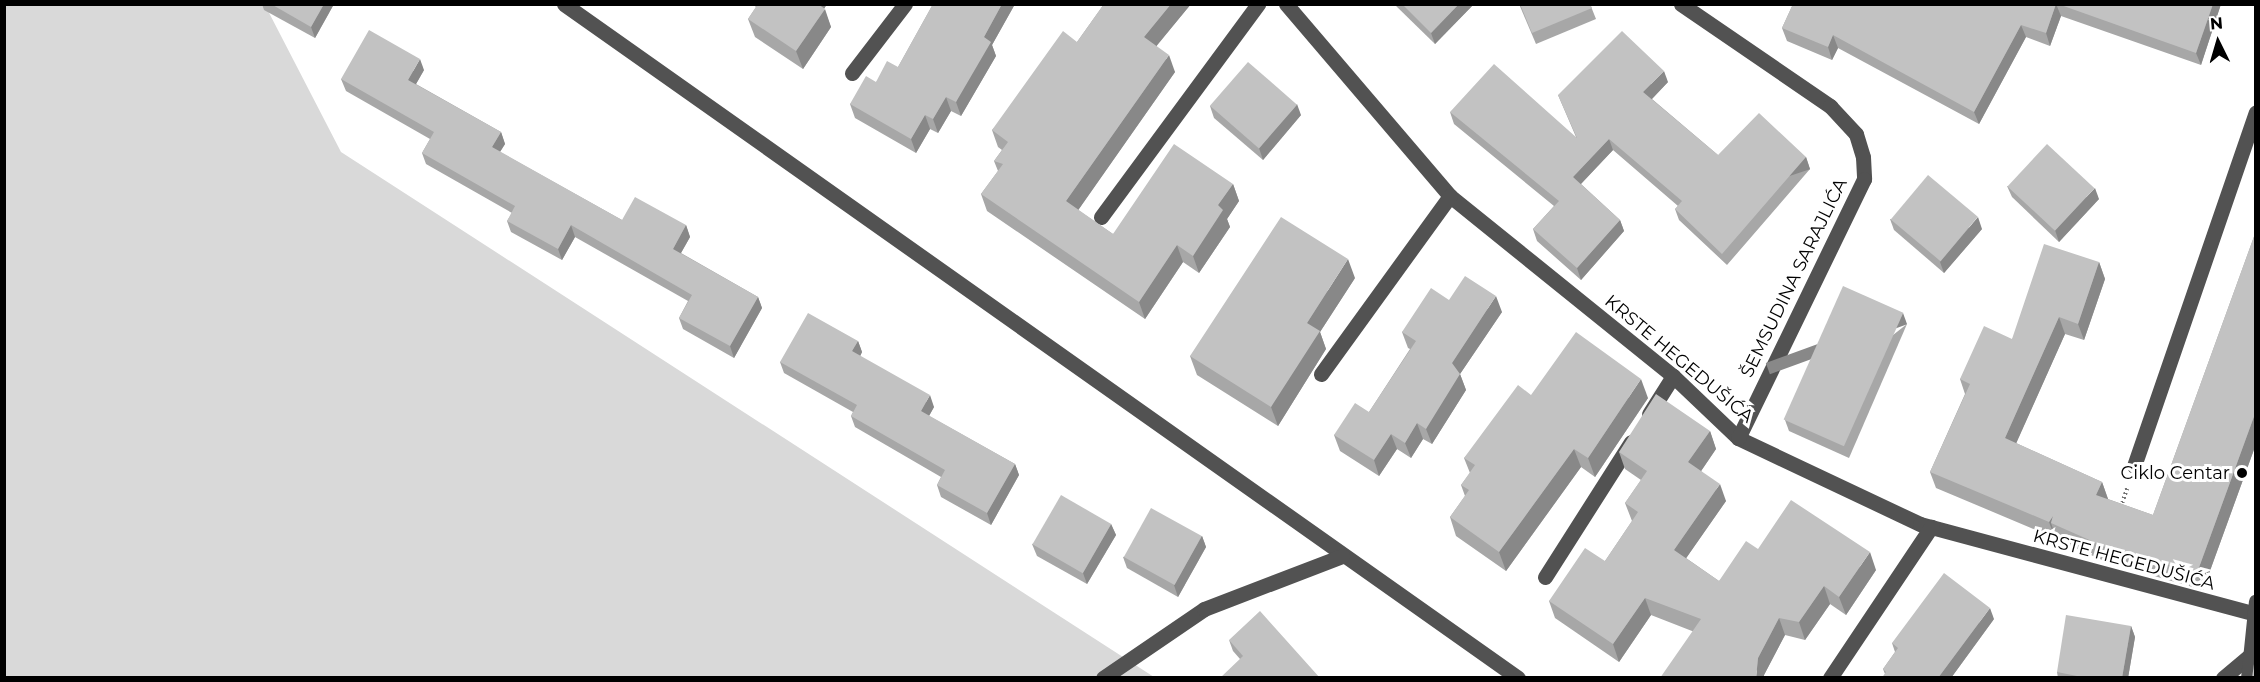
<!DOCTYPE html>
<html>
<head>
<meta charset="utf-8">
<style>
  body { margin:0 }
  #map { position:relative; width:2260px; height:682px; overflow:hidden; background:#fff; font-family:Montserrat,sans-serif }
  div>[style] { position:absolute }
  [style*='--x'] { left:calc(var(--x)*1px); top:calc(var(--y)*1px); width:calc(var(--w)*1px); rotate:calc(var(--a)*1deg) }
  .green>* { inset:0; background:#d9d9d9 }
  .path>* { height:4px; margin-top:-2px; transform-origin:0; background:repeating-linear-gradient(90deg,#747474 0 1.5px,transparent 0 4.5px) }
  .minor>* { height:15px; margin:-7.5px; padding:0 7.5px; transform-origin:7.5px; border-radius:7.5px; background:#525252 }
  .wall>* { inset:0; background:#a7a7a7 }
  .shaded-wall>* { inset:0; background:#888; transform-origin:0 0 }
  .building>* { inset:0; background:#c2c2c2; transform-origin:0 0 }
  .dots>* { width:16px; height:16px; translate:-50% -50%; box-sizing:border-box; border:3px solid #fff; border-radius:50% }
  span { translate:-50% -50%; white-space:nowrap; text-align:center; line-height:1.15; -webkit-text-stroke:6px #fff; paint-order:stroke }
  .street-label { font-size:18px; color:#000 }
  .poi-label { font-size:18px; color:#000 }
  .right { translate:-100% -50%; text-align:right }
  .frame { position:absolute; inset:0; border:6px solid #000; pointer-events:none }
  .north { position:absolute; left:2188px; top:12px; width:60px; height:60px; -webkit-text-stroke:4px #fff; paint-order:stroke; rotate:355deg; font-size:16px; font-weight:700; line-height:24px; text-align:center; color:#000 }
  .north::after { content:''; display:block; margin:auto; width:21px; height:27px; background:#000; clip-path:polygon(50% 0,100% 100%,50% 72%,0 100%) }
</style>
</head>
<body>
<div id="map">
  <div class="green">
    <i style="clip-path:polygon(4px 5px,265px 5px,341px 152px,1154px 677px,5px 677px)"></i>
  </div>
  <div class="path">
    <i style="--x:2121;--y:507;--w:20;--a:-72"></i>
  </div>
  <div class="minor">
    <i style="--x:564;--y:4;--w:1168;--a:35.24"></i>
    <i style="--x:1286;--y:4;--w:253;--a:49.5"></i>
    <i style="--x:1450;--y:196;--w:287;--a:38.9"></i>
    <i style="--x:1673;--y:376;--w:90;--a:43.6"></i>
    <i style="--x:1738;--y:438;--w:201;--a:25.3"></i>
    <i style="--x:1920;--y:524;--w:343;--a:15"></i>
    <i style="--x:1681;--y:4;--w:181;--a:34.4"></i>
    <i style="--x:1830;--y:106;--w:38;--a:47"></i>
    <i style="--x:1856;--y:134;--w:24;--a:73"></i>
    <i style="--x:1863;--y:157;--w:22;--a:87"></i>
    <i style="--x:1864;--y:179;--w:288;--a:115.9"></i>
    <i style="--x:852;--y:73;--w:87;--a:-52.5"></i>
    <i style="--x:1101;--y:217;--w:265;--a:-53.6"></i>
    <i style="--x:1321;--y:374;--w:220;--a:-54.1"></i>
    <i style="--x:1649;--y:414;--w:45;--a:-57.7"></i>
    <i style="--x:2134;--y:466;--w:374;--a:-71"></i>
    <i style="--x:1545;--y:577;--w:160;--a:-57.5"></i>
    <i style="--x:1103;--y:678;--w:122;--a:-34.3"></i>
    <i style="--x:1204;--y:609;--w:148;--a:-21"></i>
    <i style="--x:1830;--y:678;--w:182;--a:-56.2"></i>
    <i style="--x:2223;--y:678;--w:33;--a:-40"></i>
    <i style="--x:2248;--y:678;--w:77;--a:-84.1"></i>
  </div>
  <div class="wall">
    <i style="clip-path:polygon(262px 4px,334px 4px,315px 38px,264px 10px)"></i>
    <i style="clip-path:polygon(753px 4px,827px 4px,824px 9px,831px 27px,803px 69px,755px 37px,748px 19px,756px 7px)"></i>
    <i style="clip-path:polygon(933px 4px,1015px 4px,992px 45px,996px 56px,961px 116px,951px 111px,938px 133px,930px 129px,916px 153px,855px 118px,850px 104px,876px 82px,898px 67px)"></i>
    <i style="clip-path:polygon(1104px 4px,1191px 4px,1156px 46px,1175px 72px,1078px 210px,1113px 234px,1233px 184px,1239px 201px,1227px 219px,1230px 227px,1199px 273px,1183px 262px,1145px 319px,987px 211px,981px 194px,998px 171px,994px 161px,1002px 150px,998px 147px,992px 130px,1077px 42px)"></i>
    <i style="clip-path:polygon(1394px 4px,1474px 4px,1435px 44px)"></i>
    <i style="clip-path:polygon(1519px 4px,1590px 4px,1596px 19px,1536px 44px)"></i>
    <i style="clip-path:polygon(1793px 4px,2221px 4px,2201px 65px,2061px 16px,2050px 46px,2026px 37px,1979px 124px,1838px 48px,1832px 60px,1787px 41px,1782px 28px)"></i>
    <i style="clip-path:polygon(424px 70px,416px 84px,501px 132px,505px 144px,500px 152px,622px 220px,686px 225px,690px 237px,681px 253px,758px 297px,762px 308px,734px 358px,683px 329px,679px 318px,688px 301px,575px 237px,562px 260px,511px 232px,507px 221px,512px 213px,426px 164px,422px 153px,430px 139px,346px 91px,341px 79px)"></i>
    <i style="clip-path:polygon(1668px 82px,1652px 99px,1718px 155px,1806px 157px,1810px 169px,1727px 265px,1679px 220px,1675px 209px,1678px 206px,1613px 150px,1581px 184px,1620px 220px,1624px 231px,1581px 280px,1537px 241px,1533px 229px,1554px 206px,1454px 124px,1450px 112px,1576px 137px,1558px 95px)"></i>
    <i style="clip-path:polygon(1210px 106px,1301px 115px,1263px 160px,1214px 118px)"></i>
    <i style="clip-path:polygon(2007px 186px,2099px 199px,2059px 242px,2012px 197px)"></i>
    <i style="clip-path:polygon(1890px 219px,1982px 229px,1944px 273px,1894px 230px)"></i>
    <i style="clip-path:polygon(2256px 231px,2256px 444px,2203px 590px,2109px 563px,2057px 540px,2056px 537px,2055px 538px,1936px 488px,1930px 472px,1965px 394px,1960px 379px,2012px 339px,2099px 262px,2105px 279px,2084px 340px,2065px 334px,2016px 443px,2102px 482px,2108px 499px,2153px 515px)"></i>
    <i style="clip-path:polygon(1355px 278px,1320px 332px,1326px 349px,1278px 426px,1197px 375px,1190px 356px)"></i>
    <i style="clip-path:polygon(1449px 300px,1502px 312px,1460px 374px,1466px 390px,1432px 444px,1423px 439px,1411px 458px,1397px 449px,1379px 476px,1340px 451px,1334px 435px,1369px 412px,1410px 349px,1408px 348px,1402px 332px)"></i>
    <i style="clip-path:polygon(1907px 324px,1849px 458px,1789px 431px,1785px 420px)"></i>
    <i style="clip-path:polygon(858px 341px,862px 352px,860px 356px,934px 407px,929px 416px,1015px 464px,1019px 475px,991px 525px,941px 497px,937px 485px,941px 477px,855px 427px,851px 416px,853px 412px,784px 373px,780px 362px)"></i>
    <i style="clip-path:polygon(1531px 395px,1648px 398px,1595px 477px,1581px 467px,1506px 571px,1456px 536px,1450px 517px,1465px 496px,1461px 485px,1470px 473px,1464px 458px)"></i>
    <i style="clip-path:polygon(1710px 431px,1716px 449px,1701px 471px,1726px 501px,1686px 558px,1719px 581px,1758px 549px,1876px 570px,1846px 615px,1830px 604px,1805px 640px,1785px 635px,1764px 675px,1692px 631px,1651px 615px,1619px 662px,1555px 618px,1549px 601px,1605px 561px,1632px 521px,1625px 503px,1641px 480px,1625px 469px,1619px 452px)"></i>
    <i style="clip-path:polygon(1111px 524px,1116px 535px,1087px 584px,1037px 556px,1032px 544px)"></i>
    <i style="clip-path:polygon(1202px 536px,1206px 547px,1178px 597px,1127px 568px,1123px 557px)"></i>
    <i style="clip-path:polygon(1994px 619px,1951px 678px,1882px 678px,1885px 674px,1883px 669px,1895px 652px,1892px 643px)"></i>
    <i style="clip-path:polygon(2131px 626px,2135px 637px,2128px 678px,2058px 678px,2057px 672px)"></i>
    <i style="clip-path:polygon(1229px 640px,1320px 678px,1240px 659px,1233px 651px)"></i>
  </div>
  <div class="shaded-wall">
    <i style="clip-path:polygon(324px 4px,334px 4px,315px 38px,311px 27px)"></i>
    <i style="clip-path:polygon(813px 4px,827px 4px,818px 18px)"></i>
    <i style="clip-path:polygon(1002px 4px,1015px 4px,992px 45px,996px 56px,961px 116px,956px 102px,984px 37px)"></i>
    <i style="clip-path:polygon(1171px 4px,1191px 4px,1150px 54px,1144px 37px)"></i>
    <i style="clip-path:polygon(1459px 4px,1474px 4px,1435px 44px,1431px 33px)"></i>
    <i style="clip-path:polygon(2056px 4px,2061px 16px,2050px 46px,2046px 33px)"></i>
    <i style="clip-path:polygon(2213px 4px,2221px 4px,2201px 65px,2196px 53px)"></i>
    <i style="clip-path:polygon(825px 9px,831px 27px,803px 69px,796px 51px)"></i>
    <i style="clip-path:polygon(2021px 25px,2026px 37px,1979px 124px,1974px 112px)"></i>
    <i style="clip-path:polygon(1833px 35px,1838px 48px,1832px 60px,1828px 47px)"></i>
    <i style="clip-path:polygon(1169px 55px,1175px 72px,1072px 219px,1066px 201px)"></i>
    <i style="clip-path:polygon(420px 59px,424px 70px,412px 91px,408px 80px)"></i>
    <i style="clip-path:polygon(1664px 71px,1668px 82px,1648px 103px,1643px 92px)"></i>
    <i style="clip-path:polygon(946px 97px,951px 111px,938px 133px,933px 119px)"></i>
    <i style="clip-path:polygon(1297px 104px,1301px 115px,1263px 160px,1259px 148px)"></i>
    <i style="clip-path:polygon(925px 115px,930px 129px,916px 153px,911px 139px)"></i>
    <i style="clip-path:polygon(501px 132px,505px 144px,496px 158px,492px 147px)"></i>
    <i style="clip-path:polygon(1609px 139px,1613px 150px,1577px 188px,1573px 177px)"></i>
    <i style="left:1806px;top:157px;width:13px;height:128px;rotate:72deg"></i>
    <i style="clip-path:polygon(1233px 184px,1239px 201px,1227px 219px,1230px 227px,1199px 273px,1193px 256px,1218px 205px)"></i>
    <i style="clip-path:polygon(2095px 188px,2099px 199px,2059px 242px,2055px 230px)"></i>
    <i style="clip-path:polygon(1978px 217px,1982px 229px,1944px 273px,1940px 262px)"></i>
    <i style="clip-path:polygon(1620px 220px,1624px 231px,1581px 280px,1577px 268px)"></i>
    <i style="clip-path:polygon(571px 225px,575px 237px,562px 260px,558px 249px)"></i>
    <i style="clip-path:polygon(686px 225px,690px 237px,677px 260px,673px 249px)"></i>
    <i style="clip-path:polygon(1177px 245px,1183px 262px,1145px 319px,1139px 302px)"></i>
    <i style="clip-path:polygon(1348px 259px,1355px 278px,1320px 332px,1326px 349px,1278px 426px,1271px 407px,1307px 323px)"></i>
    <i style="clip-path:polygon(2099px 262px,2105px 279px,2084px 340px,2078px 324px)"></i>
    <i style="clip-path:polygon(1496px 296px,1502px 312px,1460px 374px,1466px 390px,1432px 444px,1426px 429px,1452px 363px)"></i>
    <i style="clip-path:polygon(758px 297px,762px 308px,734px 358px,730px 346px)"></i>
    <i style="left:1903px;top:313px;width:12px;height:146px;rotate:70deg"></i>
    <i style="clip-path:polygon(2059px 317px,2065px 334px,2011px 455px,2005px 438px)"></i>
    <i style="clip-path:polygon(858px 341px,862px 352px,857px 363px,852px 351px)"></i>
    <i style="clip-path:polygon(1641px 379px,1648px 398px,1595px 477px,1588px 458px)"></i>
    <i style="clip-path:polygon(930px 395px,934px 407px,925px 423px,921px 411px)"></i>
    <i style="clip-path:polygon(2256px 411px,2256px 444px,2203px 590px,2197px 573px)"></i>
    <i style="clip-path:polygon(1417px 423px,1423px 439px,1411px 458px,1405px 443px)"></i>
    <i style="clip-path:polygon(1710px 431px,1716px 449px,1695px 480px,1688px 462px)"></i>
    <i style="clip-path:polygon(1391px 434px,1397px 449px,1379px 476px,1374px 460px)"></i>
    <i style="clip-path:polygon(1574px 449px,1581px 467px,1506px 571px,1499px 552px)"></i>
    <i style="clip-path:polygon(1015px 464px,1019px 475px,991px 525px,987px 513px)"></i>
    <i style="clip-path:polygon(2102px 482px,2108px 499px,2102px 512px,2096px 495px)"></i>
    <i style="clip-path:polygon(1720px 484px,1726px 501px,1680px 567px,1674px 550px)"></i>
    <i style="clip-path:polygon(2053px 516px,2051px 523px,2056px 537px,2055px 538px,2049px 522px)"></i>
    <i style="clip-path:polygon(1111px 524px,1116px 535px,1087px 584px,1083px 573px)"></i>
    <i style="clip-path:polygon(1202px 536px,1206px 547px,1178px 597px,1174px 585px)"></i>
    <i style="clip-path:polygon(1870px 552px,1876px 570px,1846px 615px,1839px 597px)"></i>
    <i style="clip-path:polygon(1824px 586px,1830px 604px,1805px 640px,1799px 622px)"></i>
    <i style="clip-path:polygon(1645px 598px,1651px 615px,1619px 662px,1613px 644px)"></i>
    <i style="clip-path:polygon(1990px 608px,1994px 619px,1951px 678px,1938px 678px)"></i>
    <i style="clip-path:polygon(1779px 618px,1785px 635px,1764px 675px,1764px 678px,1756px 678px,1758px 658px)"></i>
    <i style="clip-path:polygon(2131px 626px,2135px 637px,2128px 678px,2122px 678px)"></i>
  </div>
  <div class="building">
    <i style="clip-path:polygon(271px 4px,324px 4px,311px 27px)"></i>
    <i style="clip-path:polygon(758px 4px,818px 4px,825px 9px,796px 51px,748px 19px)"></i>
    <i style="clip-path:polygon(933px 4px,1002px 4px,984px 37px,991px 42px,956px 102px,946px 97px,933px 119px,925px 115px,911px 139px,850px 104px,866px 76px,876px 82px,887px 61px,898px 67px)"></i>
    <i style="clip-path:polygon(1104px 4px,1171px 4px,1144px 37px,1169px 55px,1066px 201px,1113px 234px,1174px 144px,1233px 184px,1218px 205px,1223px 210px,1193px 256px,1177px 245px,1139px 302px,981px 194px,1003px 164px,994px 161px,1008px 142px,992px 130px,1063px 31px,1077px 42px)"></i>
    <i style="clip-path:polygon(1402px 4px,1459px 4px,1431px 33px)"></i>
    <i style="clip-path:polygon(1520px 4px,1590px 4px,1592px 8px,1532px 33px)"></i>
    <i style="clip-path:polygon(1793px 4px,2056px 4px,2046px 33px,2021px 25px,1974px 112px,1833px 35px,1828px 47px,1782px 28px)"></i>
    <i style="clip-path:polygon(2058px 4px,2213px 4px,2196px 53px)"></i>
    <i style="clip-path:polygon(369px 30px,420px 59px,408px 80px,501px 132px,492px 147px,622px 220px,635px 197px,686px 225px,673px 249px,758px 297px,730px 346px,679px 318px,692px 295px,571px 225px,558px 249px,507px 221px,515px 206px,422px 153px,434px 132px,341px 79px)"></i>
    <i style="clip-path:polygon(1622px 31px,1664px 71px,1643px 92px,1718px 155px,1759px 113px,1806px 157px,1722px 254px,1675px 209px,1682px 201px,1609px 139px,1573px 177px,1620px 220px,1577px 268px,1533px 229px,1559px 201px,1450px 112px,1494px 64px,1577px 138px,1558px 95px)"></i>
    <i style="left:1248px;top:62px;width:65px;height:58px;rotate:41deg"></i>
    <i style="left:2047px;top:144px;width:65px;height:58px;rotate:43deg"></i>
    <i style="left:1928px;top:175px;width:65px;height:58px;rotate:40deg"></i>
    <i style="clip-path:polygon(1281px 217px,1348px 259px,1307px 323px,1320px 331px,1271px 407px,1190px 356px)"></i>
    <i style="clip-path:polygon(2256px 231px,2256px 411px,2197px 573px,2103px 546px,2051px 523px,2053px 516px,2049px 522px,1930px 472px,1970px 384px,1960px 379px,1984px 326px,2012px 339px,2044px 244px,2099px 262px,2078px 324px,2059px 317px,2005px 438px,2102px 482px,2096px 495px,2153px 515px)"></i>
    <i style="clip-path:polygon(1465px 276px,1496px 296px,1452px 363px,1460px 374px,1426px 429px,1417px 423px,1405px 443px,1391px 434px,1374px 460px,1334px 435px,1355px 403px,1369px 412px,1416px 341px,1402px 332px,1431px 288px,1449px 300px)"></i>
    <i style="left:1843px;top:286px;width:66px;height:146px;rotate:24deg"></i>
    <i style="clip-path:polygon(808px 313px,858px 341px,852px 351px,930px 395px,921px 411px,1015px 464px,987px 513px,937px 485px,945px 470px,851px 416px,857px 405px,780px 362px)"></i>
    <i style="clip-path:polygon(1576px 332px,1641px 379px,1588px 458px,1574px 449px,1499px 552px,1450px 517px,1469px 490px,1461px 485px,1475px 465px,1464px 458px,1518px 385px,1531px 395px)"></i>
    <i style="clip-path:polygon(1656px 394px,1710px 431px,1688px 462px,1720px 484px,1674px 550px,1719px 581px,1746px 541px,1758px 549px,1791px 500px,1870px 552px,1839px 597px,1824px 586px,1799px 622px,1779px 618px,1758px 658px,1756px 678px,1660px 678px,1701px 619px,1645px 598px,1613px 644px,1549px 601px,1585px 548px,1605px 561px,1638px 512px,1625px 503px,1647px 471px,1619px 452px)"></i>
    <i style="left:1061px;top:495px;width:58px;height:57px;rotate:30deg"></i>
    <i style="left:1151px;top:508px;width:58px;height:56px;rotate:29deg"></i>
    <i style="clip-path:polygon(1944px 573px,1990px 608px,1938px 678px,1882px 678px,1886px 672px,1883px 669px,1898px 648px,1892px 643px)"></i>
    <i style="clip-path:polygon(1260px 611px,1320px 678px,1220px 678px,1243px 656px,1229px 640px)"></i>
    <i style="clip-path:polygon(2066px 615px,2131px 626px,2122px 678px,2087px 678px,2057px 672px)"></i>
    <i style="clip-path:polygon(2255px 657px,2256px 678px,2252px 678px)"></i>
  </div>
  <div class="dots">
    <i style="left:2242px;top:473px;background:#000"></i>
  </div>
  <div class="street-label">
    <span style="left:1794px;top:278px;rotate:-64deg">ŠEMSUDINA SARAJLIĆA</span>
    <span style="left:1679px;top:359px;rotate:40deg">KRSTE HEGEDUŠIĆA</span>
    <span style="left:2124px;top:560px;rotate:15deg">KRSTE HEGEDUŠIĆA</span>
  </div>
  <div class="poi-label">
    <span class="right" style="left:2230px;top:473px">Ciklo Centar</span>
  </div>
  <div class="frame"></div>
  <div class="north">N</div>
</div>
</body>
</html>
